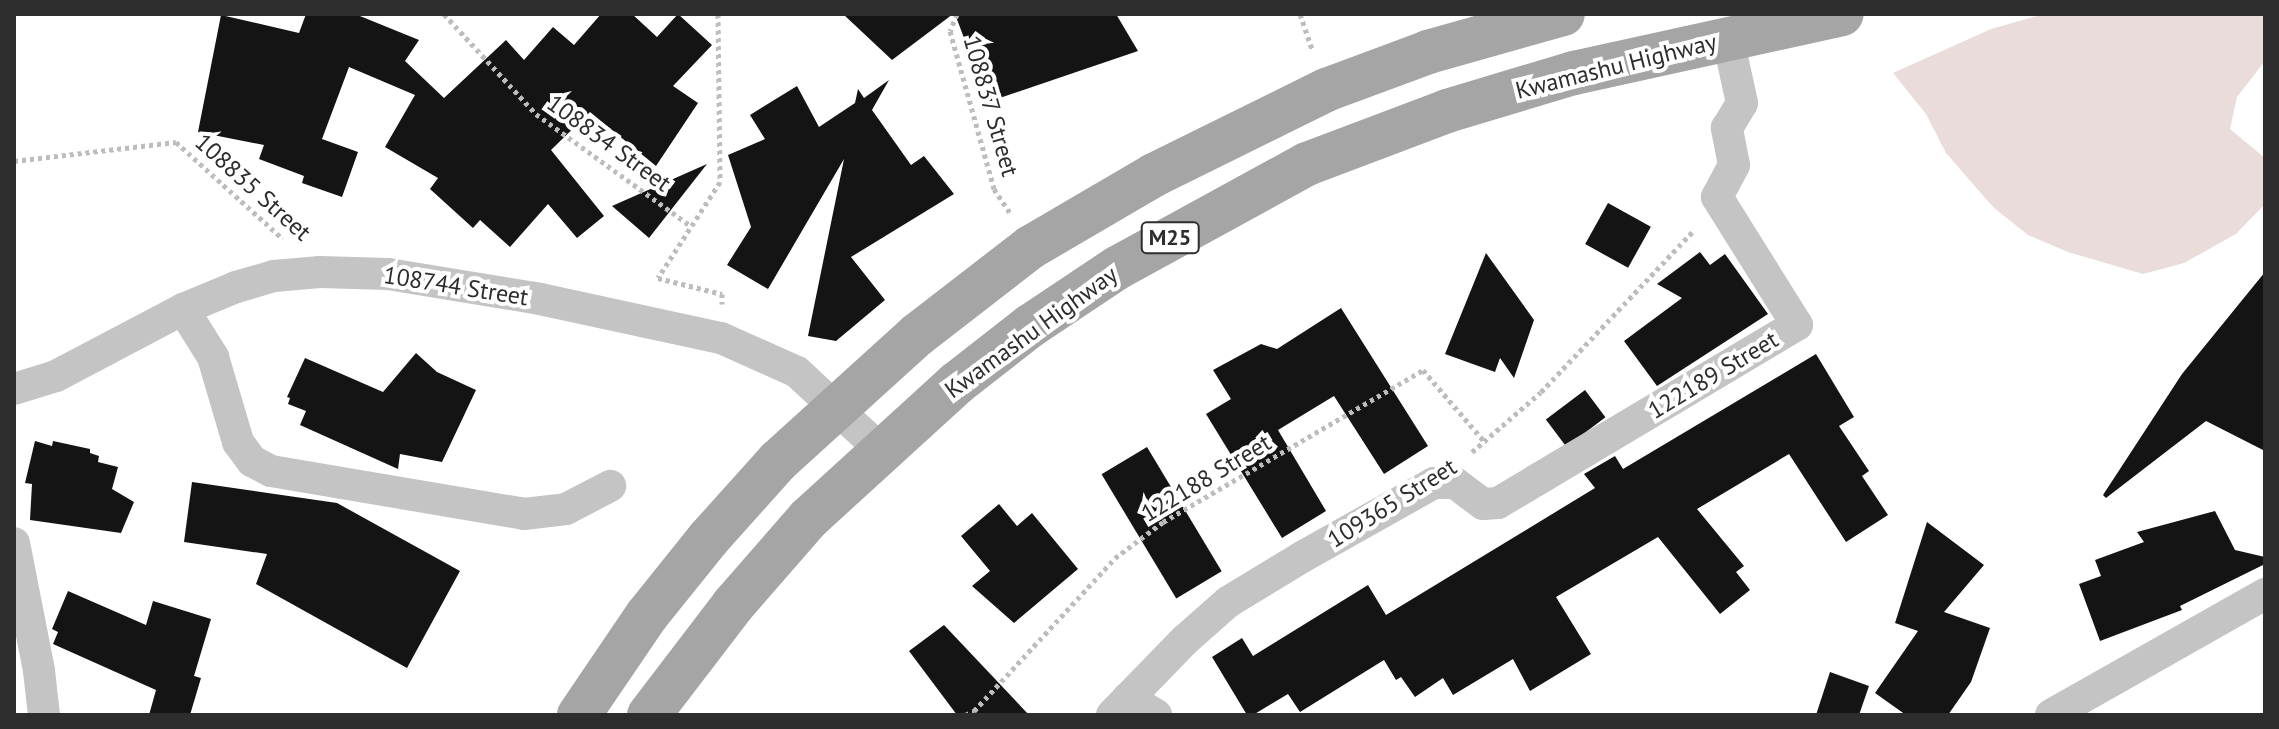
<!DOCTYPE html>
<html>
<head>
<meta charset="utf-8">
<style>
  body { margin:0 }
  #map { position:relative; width:2279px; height:729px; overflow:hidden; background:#fff; font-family:"PT Sans",sans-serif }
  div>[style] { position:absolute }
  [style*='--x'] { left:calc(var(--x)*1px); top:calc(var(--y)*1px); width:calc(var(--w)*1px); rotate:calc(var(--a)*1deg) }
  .green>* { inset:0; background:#eadcdb }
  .building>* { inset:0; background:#141414; transform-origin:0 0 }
  .path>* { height:5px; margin-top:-2.5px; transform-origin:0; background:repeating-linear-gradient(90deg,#bdbdbd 0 4px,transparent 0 8px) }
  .minor>* { height:32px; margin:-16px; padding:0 16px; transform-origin:16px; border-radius:16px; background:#c4c4c4 }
  .primary>* { height:44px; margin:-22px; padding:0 22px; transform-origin:22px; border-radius:22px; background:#a5a5a5 }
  span { translate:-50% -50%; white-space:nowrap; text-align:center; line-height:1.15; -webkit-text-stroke:8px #fff; paint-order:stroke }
  .shield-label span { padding:2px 6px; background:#fff; border:2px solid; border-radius:6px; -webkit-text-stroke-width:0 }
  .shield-label { font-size:22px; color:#2d2d2d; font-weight:700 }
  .street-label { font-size:24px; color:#2d2d2d }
  .frame { position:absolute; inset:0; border:16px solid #2d2d2d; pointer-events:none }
</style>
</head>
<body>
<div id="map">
  <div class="green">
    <i style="clip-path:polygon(2044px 14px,2265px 14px,2265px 61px,2237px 97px,2230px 129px,2265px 158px,2265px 204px,2236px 234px,2184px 263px,2143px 274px,2068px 252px,2028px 235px,1993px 207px,1946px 153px,1926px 114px,1893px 73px,1991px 29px)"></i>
  </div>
  <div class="building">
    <i style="clip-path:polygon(306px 14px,355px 14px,419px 40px,405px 61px,444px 98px,506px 40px,524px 60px,553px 27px,574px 45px,601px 14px,632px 14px,657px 37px,678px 14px,712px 45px,673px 86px,698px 103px,656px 166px,590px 112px,551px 150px,604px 216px,577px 238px,548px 204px,510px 247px,480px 220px,473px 228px,430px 189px,438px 178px,385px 147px,415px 95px,349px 67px,322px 139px,358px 152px,342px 197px,302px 183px,304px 176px,259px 159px,264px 145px,198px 132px,221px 15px,299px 33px)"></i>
    <i style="clip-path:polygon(843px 14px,953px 14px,892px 60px)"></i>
    <i style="clip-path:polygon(955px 14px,1116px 14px,1138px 51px,988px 102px)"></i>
    <i style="clip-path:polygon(889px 80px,872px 110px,911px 165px,924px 156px,954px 194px,851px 257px,885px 300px,836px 341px,808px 336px,844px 159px,768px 289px,727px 265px,751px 227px,728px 155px,765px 139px,750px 115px,797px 86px,819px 127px,855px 103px,858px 89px,864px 98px)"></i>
    <i style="clip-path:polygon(707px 164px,649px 238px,612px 206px)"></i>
    <i style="left:1608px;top:203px;width:49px;height:47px;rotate:29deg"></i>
    <i style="clip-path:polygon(1700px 252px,1710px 265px,1725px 254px,1768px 314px,1657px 386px,1624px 341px,1682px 298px,1657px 284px)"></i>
    <i style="clip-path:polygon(1486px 253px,1534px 320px,1514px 378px,1500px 358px,1495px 372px,1445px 354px)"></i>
    <i style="clip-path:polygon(2265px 272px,2265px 451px,2206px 421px,2106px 498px,2103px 495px,2182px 374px)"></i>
    <i style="clip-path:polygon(1341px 308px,1428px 446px,1384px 474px,1334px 396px,1278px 430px,1326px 511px,1282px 538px,1206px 414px,1231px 399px,1213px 370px,1261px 344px,1277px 349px)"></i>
    <i style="clip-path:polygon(416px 353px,437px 372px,476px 390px,442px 462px,400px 454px,398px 469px,300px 425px,306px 411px,288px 404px,290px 398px,287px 397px,305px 358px,383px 392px)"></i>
    <i style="clip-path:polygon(1816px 354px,1854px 417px,1839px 426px,1869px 471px,1862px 476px,1888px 515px,1846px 542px,1789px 454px,1697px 509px,1744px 566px,1736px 572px,1750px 590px,1720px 614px,1658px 537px,1556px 597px,1591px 654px,1530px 691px,1513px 659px,1453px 695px,1443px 678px,1415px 697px,1401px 677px,1396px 680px,1384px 660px,1300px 712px,1288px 694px,1253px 715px,1247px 715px,1212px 657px,1242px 638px,1253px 656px,1368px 585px,1386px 615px,1595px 488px,1584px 474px,1615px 456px,1623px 469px)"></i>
    <i style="left:1585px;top:390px;width:34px;height:49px;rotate:53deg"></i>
    <i style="clip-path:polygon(35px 441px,52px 446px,53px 441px,90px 449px,90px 453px,99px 456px,98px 462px,118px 467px,112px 489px,134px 502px,121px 533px,30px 520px,32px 484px,25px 483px)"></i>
    <i style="left:1147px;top:447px;width:145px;height:53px;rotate:59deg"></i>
    <i style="clip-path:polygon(192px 482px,337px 503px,460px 571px,407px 668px,256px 584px,267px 554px,184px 542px)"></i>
    <i style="clip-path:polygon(999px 504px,1017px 526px,1032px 513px,1078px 569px,1014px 623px,972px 586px,990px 571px,961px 536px)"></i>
    <i style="clip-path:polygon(2215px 511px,2235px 550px,2265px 557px,2265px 564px,2180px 606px,2182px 610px,2100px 641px,2079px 584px,2101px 576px,2095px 560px,2144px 542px,2137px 532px)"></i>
    <i style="clip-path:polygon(1927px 522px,1984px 565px,1944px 612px,1990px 628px,1971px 682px,1948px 715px,1906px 715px,1875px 693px,1918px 631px,1895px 623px)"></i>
    <i style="clip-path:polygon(68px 591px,146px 625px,153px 601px,211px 619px,194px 676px,201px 678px,190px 715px,149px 715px,156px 690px,53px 644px,58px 632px,52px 629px)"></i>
    <i style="clip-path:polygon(944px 625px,1029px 715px,957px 715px,909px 651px)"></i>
    <i style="clip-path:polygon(1830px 672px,1869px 686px,1859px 715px,1816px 715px)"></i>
  </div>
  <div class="path">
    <i style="--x:444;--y:14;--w:136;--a:47.4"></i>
    <i style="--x:536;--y:114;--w:191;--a:35.9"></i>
    <i style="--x:718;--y:14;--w:168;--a:89.3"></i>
    <i style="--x:720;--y:182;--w:114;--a:122.9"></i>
    <i style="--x:658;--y:278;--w:66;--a:14"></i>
    <i style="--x:722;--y:294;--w:10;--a:90"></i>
    <i style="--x:957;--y:14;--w:18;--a:112"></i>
    <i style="--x:950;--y:31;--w:164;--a:74.4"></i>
    <i style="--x:994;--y:189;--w:29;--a:56"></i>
    <i style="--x:1300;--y:14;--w:39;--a:71"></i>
    <i style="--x:14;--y:161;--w:163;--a:-6.7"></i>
    <i style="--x:176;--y:142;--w:144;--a:42.2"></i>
    <i style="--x:1472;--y:452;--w:91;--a:-41"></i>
    <i style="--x:1541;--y:392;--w:223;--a:-46.6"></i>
    <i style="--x:965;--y:715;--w:10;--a:-24"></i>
    <i style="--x:974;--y:711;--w:208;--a:-47.3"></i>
    <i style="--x:1115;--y:558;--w:60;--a:-36.9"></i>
    <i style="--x:1163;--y:522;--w:301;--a:-30.3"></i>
    <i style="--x:1423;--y:370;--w:95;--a:49.3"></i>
  </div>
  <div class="minor">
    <i style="--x:183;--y:309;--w:57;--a:58"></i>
    <i style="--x:213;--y:357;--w:89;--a:73.6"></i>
    <i style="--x:238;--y:442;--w:24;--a:54"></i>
    <i style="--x:252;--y:461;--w:21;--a:28"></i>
    <i style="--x:271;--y:471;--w:257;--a:9.6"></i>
    <i style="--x:524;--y:514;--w:42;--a:-6.8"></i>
    <i style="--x:566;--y:509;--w:50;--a:-27.6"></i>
    <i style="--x:14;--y:389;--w:44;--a:-17.2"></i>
    <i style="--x:56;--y:376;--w:144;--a:-27.8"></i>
    <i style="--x:183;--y:309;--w:57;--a:-22.5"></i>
    <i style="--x:236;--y:287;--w:40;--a:-16"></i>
    <i style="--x:274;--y:276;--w:46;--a:-5"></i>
    <i style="--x:320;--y:272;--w:68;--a:1.7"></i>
    <i style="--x:388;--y:274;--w:154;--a:9.3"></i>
    <i style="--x:540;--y:299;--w:185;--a:12.2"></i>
    <i style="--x:721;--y:338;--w:83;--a:24.1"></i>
    <i style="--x:797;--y:372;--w:115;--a:42.9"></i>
    <i style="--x:14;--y:543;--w:130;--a:78.9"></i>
    <i style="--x:39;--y:671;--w:44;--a:83.5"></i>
    <i style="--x:1128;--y:698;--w:33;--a:31"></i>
    <i style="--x:1112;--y:715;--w:105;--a:-45.8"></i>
    <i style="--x:1185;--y:640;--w:57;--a:-41.5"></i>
    <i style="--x:1228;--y:602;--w:87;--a:-31.3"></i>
    <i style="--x:1302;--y:557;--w:151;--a:-29.3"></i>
    <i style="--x:1434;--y:483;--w:21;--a:0"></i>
    <i style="--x:1455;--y:483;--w:35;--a:37"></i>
    <i style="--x:1483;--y:504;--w:15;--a:-4"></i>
    <i style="--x:1498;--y:503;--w:348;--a:-30.8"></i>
    <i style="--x:1797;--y:325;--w:151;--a:-122"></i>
    <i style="--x:1717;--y:197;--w:36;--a:-62"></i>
    <i style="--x:1734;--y:165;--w:38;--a:-101"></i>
    <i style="--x:1727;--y:128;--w:29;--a:-59"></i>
    <i style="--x:1742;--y:103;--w:66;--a:-102.3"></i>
    <i style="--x:2051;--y:715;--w:246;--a:-29.5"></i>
  </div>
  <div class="primary">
    <i style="--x:579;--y:715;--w:121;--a:-55.8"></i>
    <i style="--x:647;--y:615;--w:97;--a:-51.2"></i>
    <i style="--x:708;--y:539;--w:105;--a:-48.1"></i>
    <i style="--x:778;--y:461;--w:188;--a:-42.2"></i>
    <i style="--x:917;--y:335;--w:144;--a:-37.7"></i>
    <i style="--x:1031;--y:247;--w:143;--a:-30.3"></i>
    <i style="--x:1154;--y:175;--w:192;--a:-26.3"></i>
    <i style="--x:1326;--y:90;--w:109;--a:-20.4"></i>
    <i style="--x:1428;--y:52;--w:140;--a:-15.7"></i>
    <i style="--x:649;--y:715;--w:138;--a:-52.6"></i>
    <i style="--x:733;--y:605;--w:116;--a:-48.9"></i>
    <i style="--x:809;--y:518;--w:200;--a:-42.4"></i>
    <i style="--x:957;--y:383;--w:93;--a:-38"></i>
    <i style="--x:1030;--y:326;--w:105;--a:-33.7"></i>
    <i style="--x:1117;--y:268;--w:217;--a:-28.7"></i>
    <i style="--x:1307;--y:164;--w:150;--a:-20.7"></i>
    <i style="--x:1447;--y:111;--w:133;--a:-16.7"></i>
    <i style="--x:1574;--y:73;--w:274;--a:-12.4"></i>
  </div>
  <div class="shield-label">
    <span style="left:1170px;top:238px">M25</span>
  </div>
  <div class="street-label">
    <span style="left:1616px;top:66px;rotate:-14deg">Kwamashu Highway</span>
    <span style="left:991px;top:106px;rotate:74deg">108837 Street</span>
    <span style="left:609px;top:143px;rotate:36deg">108834 Street</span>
    <span style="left:253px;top:187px;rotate:42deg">108835 Street</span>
    <span style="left:456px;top:286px;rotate:9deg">108744 Street</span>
    <span style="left:1031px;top:332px;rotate:-36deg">Kwamashu Highway</span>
    <span style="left:1713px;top:375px;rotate:-31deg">122189 Street</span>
    <span style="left:1206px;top:478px;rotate:-31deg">122188 Street</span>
    <span style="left:1392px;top:503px;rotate:-32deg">109365 Street</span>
  </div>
  <div class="frame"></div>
</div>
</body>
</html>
